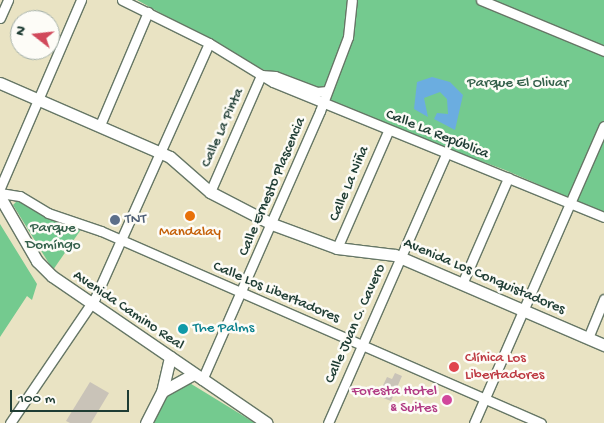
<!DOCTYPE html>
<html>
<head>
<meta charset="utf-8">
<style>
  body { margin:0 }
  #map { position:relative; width:604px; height:423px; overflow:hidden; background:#e9e3c3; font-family:"Gochi Hand",sans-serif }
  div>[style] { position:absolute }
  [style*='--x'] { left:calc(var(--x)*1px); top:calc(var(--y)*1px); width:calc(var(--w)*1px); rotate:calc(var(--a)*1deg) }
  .industrial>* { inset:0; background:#c9c3b8 }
  .green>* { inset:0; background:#74ca8f }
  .water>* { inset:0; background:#6bade0 }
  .roads { filter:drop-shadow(1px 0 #676) drop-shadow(-1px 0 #676) drop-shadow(0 1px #676) drop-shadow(0 -1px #676) }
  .minor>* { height:9px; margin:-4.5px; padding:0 4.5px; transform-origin:4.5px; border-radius:4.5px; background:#fff }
  .major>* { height:11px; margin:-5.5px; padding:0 5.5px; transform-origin:5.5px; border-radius:5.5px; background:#fff }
  .dots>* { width:14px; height:14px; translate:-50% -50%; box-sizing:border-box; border:2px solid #fdfcf7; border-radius:50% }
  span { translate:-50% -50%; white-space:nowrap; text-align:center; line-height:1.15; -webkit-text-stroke:5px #fdfcf7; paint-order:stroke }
  .park-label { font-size:15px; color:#34604b }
  .street-label { font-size:15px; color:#1f3d34 }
  .service-label { font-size:15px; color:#4e5e75 }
  .left { translate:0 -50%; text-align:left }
  .food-label { font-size:15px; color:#c56008 }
  .culture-label { font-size:15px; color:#0d838f }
  .health-label { font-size:15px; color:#be3a42 }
  .hotel-label { font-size:15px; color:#b23c85 }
  .right { translate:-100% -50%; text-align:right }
  .north { position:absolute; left:10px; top:10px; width:50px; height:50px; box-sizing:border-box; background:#fdfcf7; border:1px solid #a4b0a9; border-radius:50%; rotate:286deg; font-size:14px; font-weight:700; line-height:20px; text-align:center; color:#1f3d34 }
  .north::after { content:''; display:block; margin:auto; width:18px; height:22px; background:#d1495b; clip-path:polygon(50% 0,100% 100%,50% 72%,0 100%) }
  .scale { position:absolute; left:10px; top:390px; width:119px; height:22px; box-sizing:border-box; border:2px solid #1f3d34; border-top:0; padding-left:6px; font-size:15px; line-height:18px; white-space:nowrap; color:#1f3d34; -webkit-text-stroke:4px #fdfcf7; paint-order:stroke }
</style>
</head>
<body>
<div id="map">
  <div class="industrial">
    <i style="clip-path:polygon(395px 373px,402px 376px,391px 401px,378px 396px,387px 377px,392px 379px)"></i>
    <i style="clip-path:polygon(90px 382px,109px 393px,91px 423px,70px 423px,66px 421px)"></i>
  </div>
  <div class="green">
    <i style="clip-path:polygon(137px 0,604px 0,604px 213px,505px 170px,394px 129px,260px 68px)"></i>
    <i style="clip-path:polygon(19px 199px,82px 228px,53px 270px,13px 205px)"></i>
    <i style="clip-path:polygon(0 224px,37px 284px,32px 300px,27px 296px,0 337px)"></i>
    <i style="clip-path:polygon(188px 382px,255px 423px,150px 423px,166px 391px)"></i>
  </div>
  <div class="water">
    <i style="clip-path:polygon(432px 77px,450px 82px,463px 95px,455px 130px,434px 119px,437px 113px,448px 114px,447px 99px,440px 92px,424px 98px,428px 117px,414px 109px,417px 82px)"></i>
  </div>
  <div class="roads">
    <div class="minor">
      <i style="--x:122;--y:0;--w:97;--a:26.3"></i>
      <i style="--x:209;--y:43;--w:75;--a:31.4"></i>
      <i style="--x:273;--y:82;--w:357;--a:22.2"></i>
      <i style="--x:481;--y:0;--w:133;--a:22.5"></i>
      <i style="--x:0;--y:18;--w:20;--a:-66"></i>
      <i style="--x:100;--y:125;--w:123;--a:-67"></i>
      <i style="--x:0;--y:188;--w:205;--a:-66.7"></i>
      <i style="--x:210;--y:192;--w:128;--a:-66.4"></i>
      <i style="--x:261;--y:75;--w:14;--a:4"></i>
      <i style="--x:275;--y:76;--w:45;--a:20.9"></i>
      <i style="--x:317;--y:92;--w:10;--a:-6"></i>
      <i style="--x:0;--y:193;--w:20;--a:9"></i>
      <i style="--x:20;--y:196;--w:33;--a:31"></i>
      <i style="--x:48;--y:213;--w:56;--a:18.8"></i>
      <i style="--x:101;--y:231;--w:480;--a:23.6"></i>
      <i style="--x:337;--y:248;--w:128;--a:-66.4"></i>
      <i style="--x:462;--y:284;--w:116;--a:-66.5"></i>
      <i style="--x:588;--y:338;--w:42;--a:-67.7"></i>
      <i style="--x:202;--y:380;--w:294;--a:-66.3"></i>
      <i style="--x:320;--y:111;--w:79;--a:-69.3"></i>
      <i style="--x:348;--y:37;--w:37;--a:-84"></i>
      <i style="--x:10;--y:423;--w:151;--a:-55.8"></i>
      <i style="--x:95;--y:298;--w:279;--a:-65.9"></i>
      <i style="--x:328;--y:423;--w:294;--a:-66.3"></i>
      <i style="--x:474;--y:423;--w:324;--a:-66.4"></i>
    </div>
    <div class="major">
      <i style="--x:0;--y:83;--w:185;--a:23.5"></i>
      <i style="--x:170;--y:157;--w:53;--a:41.2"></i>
      <i style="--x:210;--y:192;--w:70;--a:27.3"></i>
      <i style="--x:272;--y:224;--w:69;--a:20.3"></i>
      <i style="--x:337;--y:248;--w:58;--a:6.9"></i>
      <i style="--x:395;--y:255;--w:228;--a:23.3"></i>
      <i style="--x:0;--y:197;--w:74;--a:60"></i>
      <i style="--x:37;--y:261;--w:21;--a:45"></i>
      <i style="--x:52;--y:276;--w:260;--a:34.4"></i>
      <i style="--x:163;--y:391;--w:35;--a:-29"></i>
      <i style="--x:146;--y:423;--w:35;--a:-63"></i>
      <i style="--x:162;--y:392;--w:36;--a:-77"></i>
    </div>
  </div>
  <div class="dots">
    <i style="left:190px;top:216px;background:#e8710a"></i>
    <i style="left:115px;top:220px;background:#5c6f8a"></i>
    <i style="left:183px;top:329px;background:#0f9aa8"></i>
    <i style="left:454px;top:367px;background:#e0444e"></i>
    <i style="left:447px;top:400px;background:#d1479c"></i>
  </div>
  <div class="park-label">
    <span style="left:518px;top:84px">Parque El Olivar</span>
    <span style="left:53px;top:237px">Parque<br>Domíngo</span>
  </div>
  <div class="street-label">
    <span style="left:223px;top:128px;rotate:-66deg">Calle La Pinta</span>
    <span style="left:437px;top:135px;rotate:22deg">Calle La República</span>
    <span style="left:350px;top:184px;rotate:-67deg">Calle La Niña</span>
    <span style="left:273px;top:187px;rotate:-67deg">Calle Ernesto Plascencia</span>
    <span style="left:484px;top:277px;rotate:23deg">Avenida Los Conquistadores</span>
    <span style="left:276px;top:293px;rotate:23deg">Calle Los Libertadores</span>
    <span style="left:128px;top:311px;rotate:34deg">Avenida Camino Real</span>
    <span style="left:356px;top:324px;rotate:-66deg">Calle Juan C. Cavero</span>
  </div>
  <div class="service-label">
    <span class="left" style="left:125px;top:220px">TNT</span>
  </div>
  <div class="food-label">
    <span style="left:190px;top:233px">Mandalay</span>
  </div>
  <div class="culture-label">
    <span class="left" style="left:193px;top:329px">The Palms</span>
  </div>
  <div class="health-label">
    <span class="left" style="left:465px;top:367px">Clínica Los<br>Libertadores</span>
  </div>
  <div class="hotel-label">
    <span class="right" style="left:437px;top:400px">Foresta Hotel<br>&amp; Suites</span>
  </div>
  <div class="north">N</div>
  <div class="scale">100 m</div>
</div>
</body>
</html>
